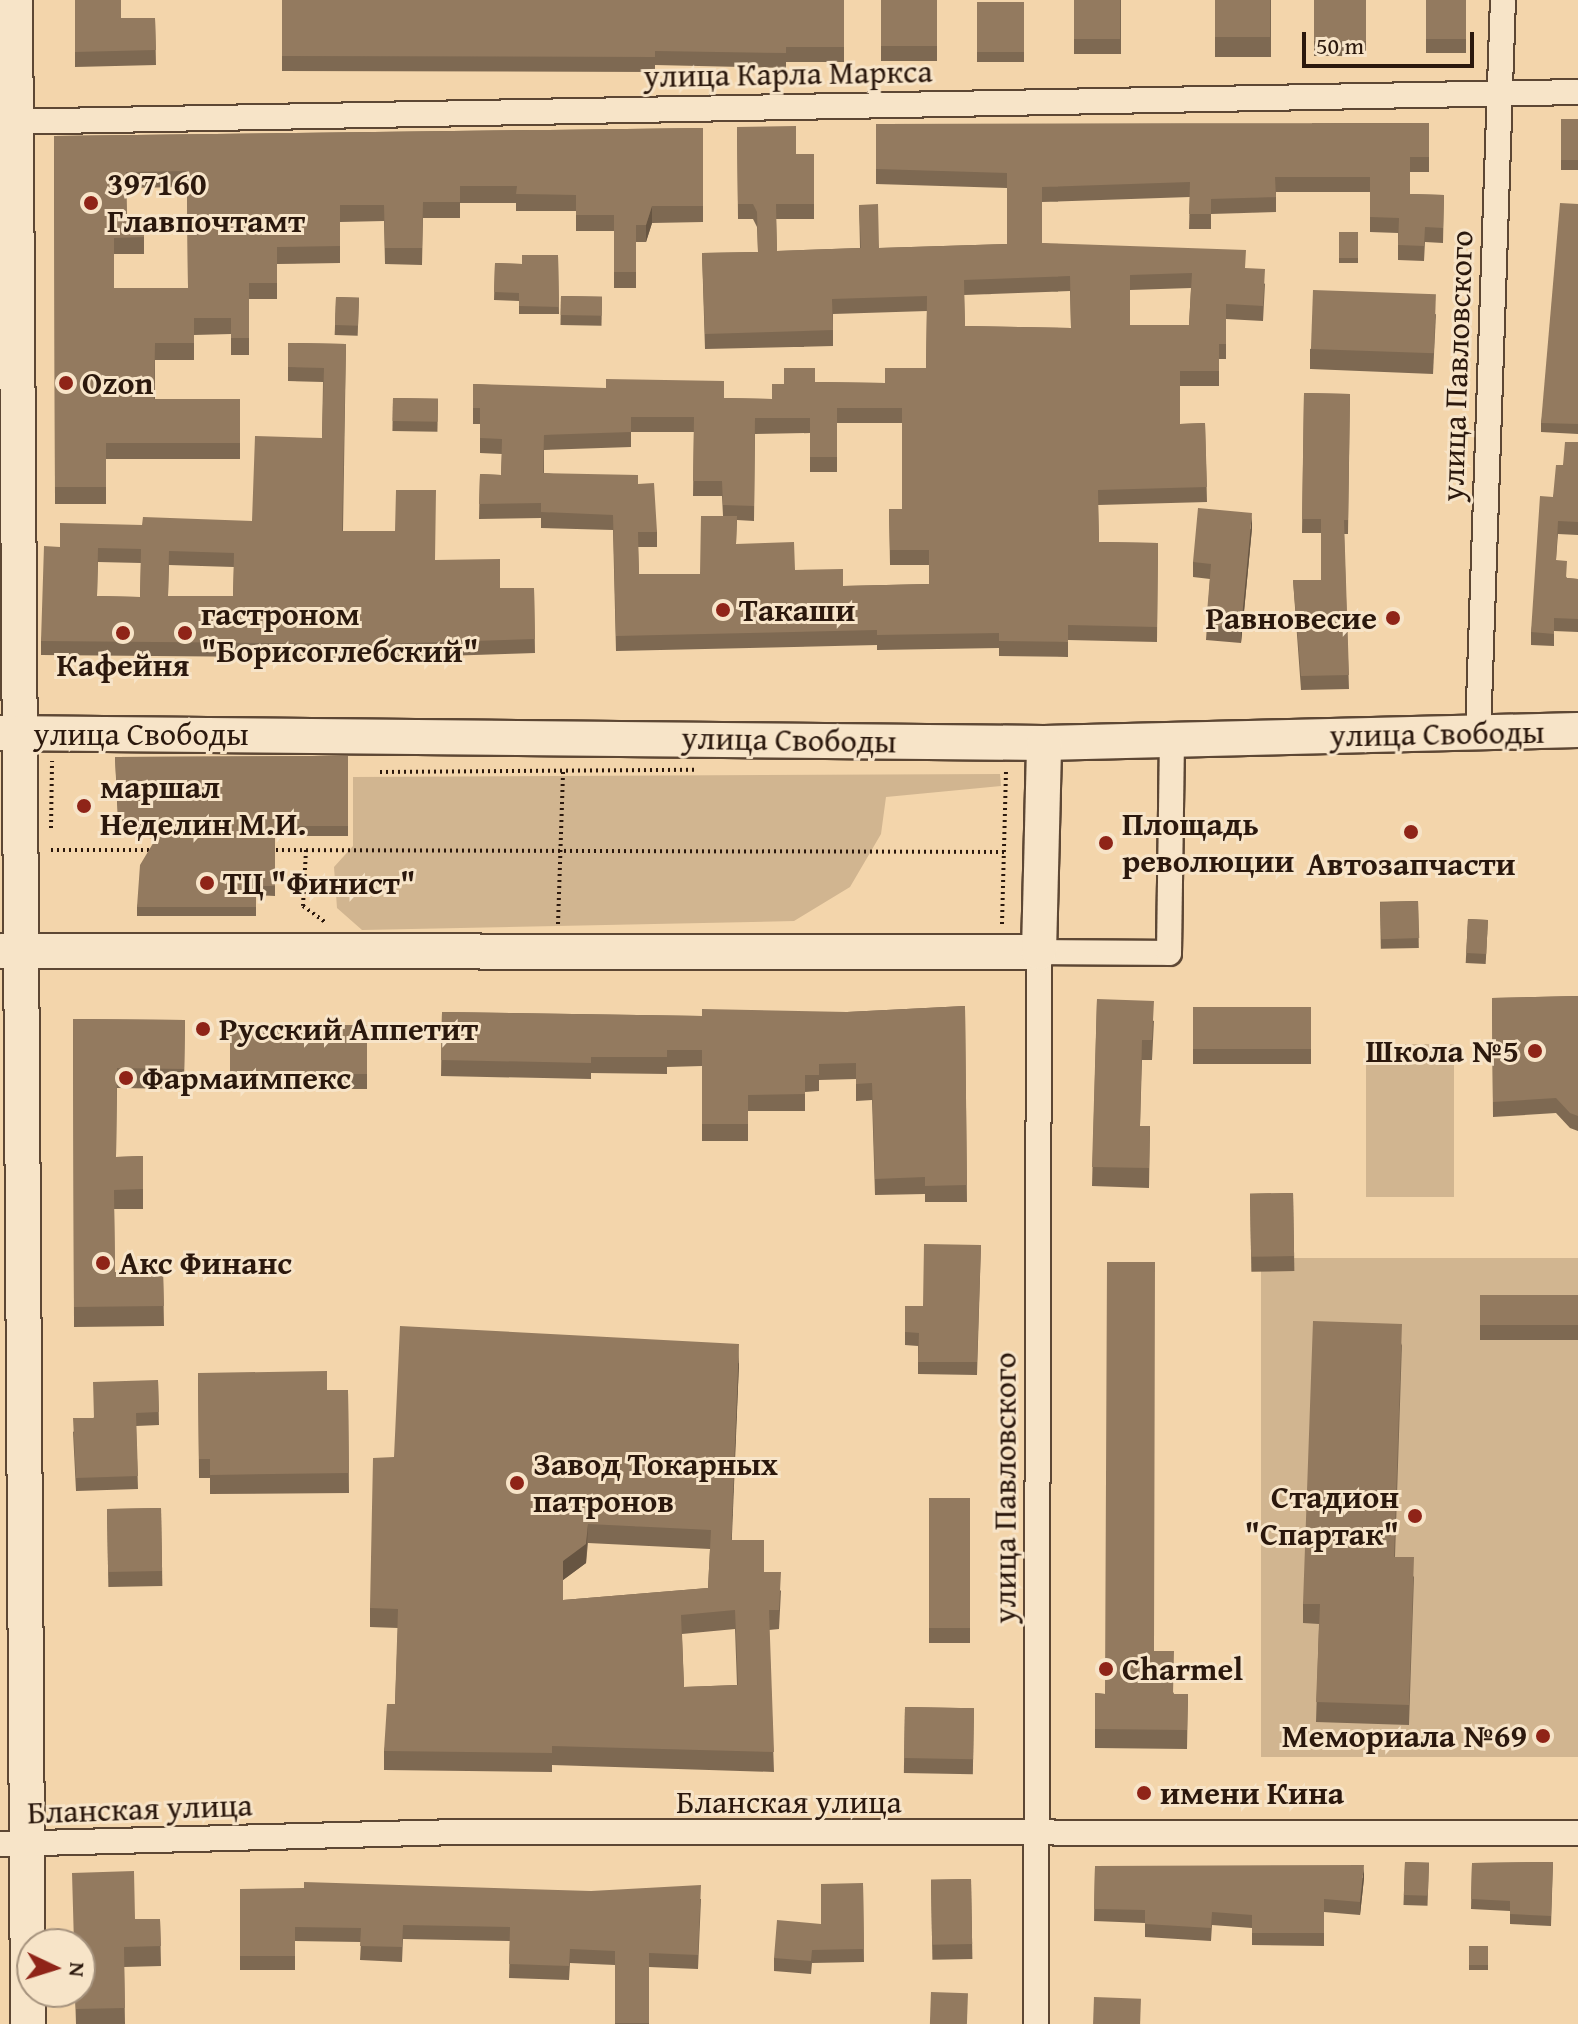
<!DOCTYPE html>
<html>
<head>
<meta charset="utf-8">
<style>
  body { margin:0 }
  #map { position:relative; width:1578px; height:2024px; overflow:hidden; background:#f3d5ab; font-family:"Gentium Book Plus",serif }
  div>[style] { position:absolute }
  [style*='--x'] { left:calc(var(--x)*1px); top:calc(var(--y)*1px); width:calc(var(--w)*1px); rotate:calc(var(--a)*1deg) }
  .green>* { inset:0; background:#d1b590; transform-origin:0 0 }
  .path>* { height:4px; margin-top:-2px; transform-origin:0; background:repeating-linear-gradient(90deg,#2b180d 0 2px,transparent 0 6px) }
  .roads { filter:drop-shadow(2px 0 #5d4734) drop-shadow(-2px 0 #5d4734) drop-shadow(0 2px #5d4734) drop-shadow(0 -2px #5d4734) }
  .street>* { height:24px; margin:-12px; padding:0 12px; transform-origin:12px; border-radius:12px; background:#f7e4c8 }
  .secondary>* { height:34px; margin:-17px; padding:0 17px; transform-origin:17px; border-radius:17px; background:#f7e4c8 }
  .wall>* { inset:0; background:#7e6952; transform-origin:0 0 }
  .shaded-wall>* { inset:0; background:#675542 }
  .building>* { inset:0; background:#937a5f; transform-origin:0 0 }
  .dots>* { width:22px; height:22px; translate:-50% -50%; box-sizing:border-box; border:4px solid #f7e4c8; border-radius:50% }
  span { translate:-50% -50%; white-space:nowrap; text-align:center; line-height:1.15; -webkit-text-stroke:6px #f7e4c8; paint-order:stroke }
  .street-label { font-size:32px; color:#2b180d }
  .poi-label { font-size:32px; color:#2b180d; font-weight:700 }
  .left { translate:0 -50%; text-align:left }
  .right { translate:-100% -50%; text-align:right }
  .north { position:absolute; left:16px; top:1928px; width:80px; height:80px; box-sizing:border-box; background:#f7e4c8; border:2px solid #a5927d; border-radius:50%; rotate:94deg; font-size:22px; font-weight:700; line-height:32px; text-align:center; color:#2b180d }
  .north::after { content:''; display:block; margin:auto; width:28px; height:36px; background:#8f2418; clip-path:polygon(50% 0,100% 100%,50% 72%,0 100%) }
  .scale { position:absolute; left:1302px; top:32px; width:172px; height:36px; box-sizing:border-box; border:4px solid #2b180d; border-top:0; padding-left:10px; font-size:24px; line-height:28px; white-space:nowrap; color:#2b180d; -webkit-text-stroke:6px #f7e4c8; paint-order:stroke }
</style>
</head>
<body>
<div id="map">
  <div class="green">
    <i style="clip-path:polygon(1000px 774px,1001px 786px,886px 797px,881px 834px,850px 887px,794px 921px,362px 930px,337px 908px,334px 867px,353px 846px,353px 777px)"></i>
    <i style="left:1366px;top:1044px;width:88px;height:153px"></i>
    <i style="left:1578px;top:1258px;width:499px;height:317px;rotate:90deg"></i>
  </div>
  <div class="path">
    <i style="--x:380;--y:772;--w:318;--a:-0.4"></i>
    <i style="--x:51;--y:828;--w:67;--a:-89.1"></i>
    <i style="--x:51;--y:850;--w:103;--a:0"></i>
    <i style="--x:270;--y:850;--w:734;--a:0.16"></i>
    <i style="--x:306;--y:850;--w:56;--a:93.1"></i>
    <i style="--x:303;--y:906;--w:27;--a:36"></i>
    <i style="--x:558;--y:924;--w:153;--a:-88.1"></i>
    <i style="--x:1002;--y:924;--w:154;--a:-88.5"></i>
  </div>
  <div class="roads">
    <div class="street">
      <i style="--x:2;--y:122;--w:1576;--a:-1.09"></i>
      <i style="--x:1478;--y:733;--w:733;--a:-88.05"></i>
      <i style="--x:0;--y:1844;--w:467;--a:-1.5"></i>
      <i style="--x:467;--y:1832;--w:1111;--a:0.05"></i>
      <i style="--x:1036;--y:2024;--w:1072;--a:-89.84"></i>
      <i style="--x:1039;--y:952;--w:130;--a:0.4"></i>
      <i style="--x:1169;--y:953;--w:213;--a:-89.2"></i>
    </div>
    <div class="secondary">
      <i style="--x:15;--y:0;--w:2024;--a:89.63"></i>
      <i style="--x:0;--y:733;--w:1044;--a:0.55"></i>
      <i style="--x:1044;--y:743;--w:534;--a:-1.39"></i>
      <i style="--x:1;--y:951;--w:1038;--a:0.06"></i>
      <i style="--x:1039;--y:952;--w:209;--a:-88.6"></i>
    </div>
  </div>
  <div class="wall">
    <i style="clip-path:polygon(75px 0,121px 18px,155px 18px,156px 65px,75px 67px)"></i>
    <i style="clip-path:polygon(282px 0,844px 0,844px 62px,786px 62px,786px 68px,655px 65px,655px 72px,282px 71px)"></i>
    <i style="left:881px;top:0;width:56px;height:61px"></i>
    <i style="left:1074px;top:0;width:47px;height:54px"></i>
    <i style="left:1215px;top:0;width:56px;height:57px"></i>
    <i style="left:1314px;top:0;width:52px;height:56px"></i>
    <i style="left:1426px;top:0;width:40px;height:53px"></i>
    <i style="left:977px;top:2px;width:47px;height:60px"></i>
    <i style="left:1561px;top:119px;width:17px;height:51px"></i>
    <i style="clip-path:polygon(evenodd,1429px 123px,1429px 172px,1410px 172px,1410px 194px,1444px 195px,1443px 243px,1425px 242px,1424px 261px,1398px 260px,1398px 233px,1370px 232px,1370px 192px,1276px 192px,1276px 212px,1211px 214px,1211px 229px,1189px 229px,1190px 197px,1042px 202px,1042px 243px,1245px 268px,1265px 284px,1263px 321px,1226px 319px,1226px 359px,1219px 359px,1219px 386px,1180px 386px,1180px 424px,1205px 423px,1207px 502px,1098px 505px,1099px 542px,1158px 543px,1157px 642px,1068px 640px,1068px 657px,999px 656px,999px 648px,877px 650px,877px 645px,616px 651px,613px 530px,541px 528px,541px 518px,479px 519px,480px 474px,501px 475px,502px 454px,480px 453px,480px 424px,473px 424px,473px 384px,724px 398px,772px 399px,815px 382px,885px 383px,926px 368px,927px 311px,833px 314px,833px 346px,705px 349px,702px 253px,758px 252px,757px 227px,753px 219px,738px 219px,737px 127px,796px 154px,814px 154px,814px 219px,776px 219px,777px 251px,860px 248px,859px 205px,879px 248px,1007px 244px,1007px 188px,876px 184px,876px 124px,1429px 123px,1191px 288px,1189px 325px,1130px 325px,1130px 290px,1191px 288px,1429px 123px,1070px 291px,1071px 328px,965px 326px,964px 295px,1070px 291px,1429px 123px,837px 423px,902px 423px,902px 509px,889px 509px,890px 565px,929px 565px,929px 584px,843px 586px,795px 570px,736px 544px,737px 520px,754px 521px,755px 434px,810px 433px,810px 472px,837px 472px,837px 423px,1429px 123px,631px 432px,694px 432px,693px 496px,722px 496px,723px 516px,700px 574px,639px 574px,638px 547px,657px 547px,657px 532px,638px 484px,544px 473px,544px 450px,631px 447px,631px 432px)"></i>
    <i style="clip-path:polygon(evenodd,703px 128px,703px 222px,652px 223px,646px 242px,636px 242px,636px 288px,614px 288px,614px 231px,576px 231px,576px 211px,516px 211px,516px 203px,460px 203px,460px 218px,423px 218px,422px 265px,385px 264px,384px 221px,340px 222px,340px 263px,277px 264px,277px 299px,249px 299px,249px 355px,231px 355px,231px 334px,194px 335px,194px 360px,155px 360px,155px 399px,240px 399px,240px 459px,106px 459px,106px 504px,55px 504px,54px 136px,703px 128px,187px 187px,188px 288px,114px 288px,114px 254px,144px 254px,144px 219px,127px 219px,126px 188px,187px 187px)"></i>
    <i style="clip-path:polygon(1578px 204px,1578px 434px,1541px 432px,1541px 423px)"></i>
    <i style="left:1339px;top:232px;width:19px;height:31px"></i>
    <i style="clip-path:polygon(558px 255px,559px 314px,519px 314px,519px 301px,494px 300px,495px 263px,522px 264px)"></i>
    <i style="left:561px;top:296px;width:41px;height:29px;rotate:1deg"></i>
    <i style="left:336px;top:297px;width:23px;height:38px;rotate:2deg"></i>
    <i style="clip-path:polygon(1436px 314px,1433px 374px,1310px 369px,1310px 349px)"></i>
    <i style="clip-path:polygon(evenodd,288px 343px,346px 344px,343px 531px,435px 560px,500px 588px,534px 588px,535px 653px,383px 658px,41px 655px,41px 641px,60px 547px,142px 525px,252px 521px,322px 438px,323px 382px,288px 381px,288px 343px,98px 562px,141px 563px,140px 597px,97px 596px,98px 562px,288px 343px,169px 565px,234px 567px,233px 596px,168px 596px,169px 565px)"></i>
    <i style="clip-path:polygon(1304px 393px,1350px 394px,1348px 534px,1344px 534px,1349px 689px,1301px 690px,1293px 580px,1321px 580px,1321px 533px,1302px 533px)"></i>
    <i style="left:393px;top:398px;width:45px;height:33px;rotate:1deg"></i>
    <i style="clip-path:polygon(1578px 442px,1578px 535px,1558px 534px,1556px 560px,1567px 578px,1578px 579px,1578px 632px,1554px 631px,1554px 646px,1531px 645px,1531px 632px,1553px 497px,1563px 465px)"></i>
    <i style="clip-path:polygon(1252px 528px,1241px 643px,1206px 640px,1210px 579px,1193px 577px,1193px 562px)"></i>
    <i style="clip-path:polygon(348px 756px,348px 836px,275px 836px,275px 896px,256px 895px,256px 916px,137px 916px,137px 907px,156px 839px,135px 836px,118px 822px,115px 757px)"></i>
    <i style="left:1418px;top:901px;width:47px;height:38px;rotate:89deg"></i>
    <i style="left:1468px;top:919px;width:20px;height:44px;rotate:3deg"></i>
    <i style="clip-path:polygon(1578px 996px,1578px 1131px,1570px 1128px,1556px 1113px,1493px 1117px,1492px 998px)"></i>
    <i style="clip-path:polygon(1097px 999px,1154px 1021px,1152px 1060px,1142px 1060px,1140px 1126px,1150px 1126px,1149px 1188px,1092px 1186px)"></i>
    <i style="clip-path:polygon(965px 1006px,967px 1202px,925px 1202px,925px 1194px,875px 1195px,872px 1100px,856px 1101px,856px 1079px,819px 1080px,819px 1091px,805px 1092px,805px 1111px,748px 1111px,748px 1141px,702px 1141px,702px 1066px,667px 1067px,667px 1074px,591px 1073px,591px 1079px,441px 1076px,442px 1012px,702px 1016px,847px 1012px)"></i>
    <i style="left:1193px;top:1007px;width:118px;height:57px"></i>
    <i style="clip-path:polygon(73px 1019px,185px 1020px,184px 1089px,117px 1088px,116px 1157px,143px 1156px,143px 1209px,114px 1209px,115px 1272px,163px 1272px,164px 1326px,74px 1327px)"></i>
    <i style="left:230px;top:1025px;width:137px;height:64px"></i>
    <i style="left:1293px;top:1193px;width:78px;height:43px;rotate:89deg"></i>
    <i style="clip-path:polygon(981px 1245px,977px 1375px,918px 1374px,918px 1346px,905px 1345px,905px 1306px,923px 1306px)"></i>
    <i style="left:1578px;top:1295px;width:45px;height:98px;rotate:90deg"></i>
    <i style="clip-path:polygon(1402px 1343px,1395px 1557px,1414px 1577px,1409px 1725px,1316px 1722px,1319px 1624px,1303px 1623px,1303px 1604px)"></i>
    <i style="clip-path:polygon(evenodd,739px 1363px,731px 1540px,781px 1591px,779px 1629px,769px 1630px,774px 1772px,552px 1765px,552px 1772px,384px 1770px,384px 1751px,395px 1704px,398px 1628px,370px 1627px,370px 1608px,394px 1457px,739px 1363px,588px 1543px,710px 1549px,708px 1588px,563px 1600px,563px 1580px,586px 1563px,588px 1543px,739px 1363px,735px 1629px,737px 1685px,684px 1687px,682px 1634px,735px 1629px)"></i>
    <i style="clip-path:polygon(198px 1373px,327px 1390px,348px 1390px,349px 1493px,210px 1494px,210px 1478px,199px 1478px)"></i>
    <i style="clip-path:polygon(158px 1380px,159px 1425px,136px 1426px,138px 1489px,76px 1491px,73px 1432px,93px 1418px)"></i>
    <i style="left:929px;top:1498px;width:41px;height:145px"></i>
    <i style="left:161px;top:1508px;width:78px;height:54px;rotate:89deg"></i>
    <i style="clip-path:polygon(1154px 1651px,1174px 1694px,1188px 1694px,1187px 1749px,1095px 1748px,1095px 1693px,1105px 1694px)"></i>
    <i style="left:905px;top:1707px;width:69px;height:66px;rotate:1deg"></i>
    <i style="left:1405px;top:1862px;width:24px;height:43px;rotate:2deg"></i>
    <i style="clip-path:polygon(1553px 1862px,1551px 1926px,1510px 1924px,1510px 1911px,1471px 1909px,1472px 1863px)"></i>
    <i style="clip-path:polygon(1095px 1866px,1364px 1878px,1360px 1915px,1324px 1912px,1324px 1946px,1252px 1945px,1252px 1928px,1212px 1925px,1211px 1941px,1145px 1937px,1145px 1923px,1094px 1921px)"></i>
    <i style="left:971px;top:1879px;width:80px;height:40px;rotate:89deg"></i>
    <i style="clip-path:polygon(863px 1883px,864px 1962px,812px 1963px,811px 1974px,774px 1971px,774px 1958px,821px 1924px)"></i>
    <i style="clip-path:polygon(240px 1889px,701px 1899px,698px 1969px,649px 1967px,649px 2024px,615px 2024px,615px 1965px,570px 1963px,569px 1980px,509px 1978px,510px 1941px,403px 1939px,402px 1962px,360px 1960px,361px 1942px,295px 1941px,295px 1970px,240px 1970px)"></i>
    <i style="clip-path:polygon(135px 1919px,160px 1919px,161px 1966px,124px 1967px,125px 2024px,76px 2024px,75px 1992px)"></i>
    <i style="left:1469px;top:1946px;width:19px;height:24px"></i>
  </div>
  <div class="shaded-wall">
    <i style="clip-path:polygon(652px 206px,652px 223px,646px 242px,646px 225px)"></i>
    <i style="clip-path:polygon(1252px 513px,1252px 528px,1241px 643px,1241px 628px)"></i>
    <i style="clip-path:polygon(739px 1344px,739px 1363px,731px 1559px,731px 1540px)"></i>
    <i style="clip-path:polygon(588px 1524px,586px 1563px,563px 1580px,563px 1561px)"></i>
    <i style="clip-path:polygon(1364px 1865px,1364px 1878px,1360px 1915px,1360px 1902px)"></i>
  </div>
  <div class="building">
    <i style="clip-path:polygon(75px 0,121px 0,121px 18px,155px 18px,156px 50px,75px 52px)"></i>
    <i style="clip-path:polygon(282px 0,844px 0,844px 47px,786px 47px,786px 53px,655px 51px,655px 57px,282px 56px)"></i>
    <i style="left:881px;top:0;width:56px;height:46px"></i>
    <i style="left:1074px;top:0;width:46px;height:39px"></i>
    <i style="left:1215px;top:0;width:55px;height:37px"></i>
    <i style="left:1314px;top:0;width:52px;height:41px"></i>
    <i style="left:1426px;top:0;width:40px;height:39px"></i>
    <i style="left:977px;top:2px;width:47px;height:50px"></i>
    <i style="left:1561px;top:119px;width:17px;height:41px"></i>
    <i style="clip-path:polygon(evenodd,1429px 123px,1429px 157px,1410px 157px,1410px 194px,1444px 195px,1443px 228px,1425px 227px,1424px 246px,1398px 245px,1399px 218px,1370px 217px,1370px 177px,1275px 177px,1276px 197px,1211px 199px,1211px 214px,1189px 214px,1190px 182px,1042px 187px,1042px 243px,1246px 250px,1245px 268px,1265px 269px,1263px 306px,1226px 304px,1226px 344px,1219px 344px,1219px 371px,1180px 371px,1180px 424px,1205px 423px,1207px 487px,1098px 490px,1099px 542px,1158px 543px,1157px 627px,1068px 625px,1068px 642px,999px 641px,999px 633px,877px 635px,877px 630px,616px 636px,613px 515px,541px 512px,541px 503px,479px 504px,480px 474px,501px 475px,502px 439px,480px 438px,480px 408px,473px 408px,473px 384px,606px 388px,606px 379px,724px 381px,724px 398px,772px 399px,772px 384px,784px 384px,784px 368px,815px 368px,815px 382px,885px 383px,885px 368px,926px 368px,927px 296px,832px 299px,833px 330px,705px 334px,702px 253px,758px 252px,757px 212px,753px 204px,738px 204px,737px 127px,796px 126px,796px 154px,814px 154px,814px 204px,776px 204px,777px 251px,861px 248px,859px 205px,878px 204px,879px 248px,1007px 244px,1007px 173px,876px 169px,876px 124px,1429px 123px,1192px 273px,1189px 325px,1130px 325px,1130px 275px,1192px 273px,1429px 123px,1070px 276px,1071px 328px,965px 326px,964px 280px,1070px 276px,1429px 123px,837px 408px,902px 408px,902px 509px,889px 509px,890px 550px,929px 550px,929px 584px,843px 586px,843px 569px,795px 570px,794px 542px,736px 544px,737px 516px,701px 516px,700px 574px,639px 574px,638px 532px,657px 532px,654px 483px,638px 484px,638px 475px,543px 473px,544px 435px,631px 432px,631px 417px,694px 417px,693px 481px,722px 481px,723px 505px,754px 506px,755px 418px,810px 418px,810px 457px,837px 457px,837px 408px)"></i>
    <i style="clip-path:polygon(evenodd,703px 128px,703px 206px,652px 206px,646px 225px,636px 225px,636px 272px,614px 272px,614px 215px,576px 215px,576px 195px,516px 194px,517px 186px,460px 186px,460px 202px,423px 202px,422px 248px,385px 248px,384px 205px,340px 205px,340px 246px,277px 247px,277px 283px,249px 283px,249px 338px,231px 338px,231px 318px,194px 318px,194px 343px,155px 343px,154px 399px,240px 399px,240px 443px,106px 443px,106px 487px,55px 487px,54px 136px,703px 128px,187px 171px,188px 288px,114px 288px,114px 238px,144px 237px,144px 219px,127px 219px,126px 172px,187px 171px)"></i>
    <i style="clip-path:polygon(1560px 203px,1578px 204px,1578px 424px,1541px 423px)"></i>
    <i style="left:1339px;top:232px;width:19px;height:26px"></i>
    <i style="clip-path:polygon(522px 255px,558px 255px,559px 307px,519px 306px,519px 293px,494px 292px,495px 263px,522px 264px)"></i>
    <i style="left:1313px;top:290px;width:123px;height:59px;rotate:2deg"></i>
    <i style="left:561px;top:296px;width:41px;height:19px;rotate:1deg"></i>
    <i style="left:336px;top:297px;width:23px;height:28px;rotate:2deg"></i>
    <i style="clip-path:polygon(evenodd,288px 343px,346px 344px,342px 531px,395px 531px,396px 490px,436px 490px,435px 560px,500px 559px,500px 588px,534px 588px,535px 639px,383px 644px,41px 641px,44px 546px,60px 547px,60px 523px,142px 525px,143px 517px,252px 521px,255px 436px,322px 438px,324px 368px,288px 367px,288px 343px,98px 548px,141px 549px,140px 597px,97px 596px,98px 548px,288px 343px,169px 551px,234px 553px,233px 596px,168px 596px,169px 551px)"></i>
    <i style="clip-path:polygon(1304px 393px,1350px 394px,1348px 520px,1344px 520px,1349px 675px,1301px 676px,1293px 580px,1321px 580px,1321px 519px,1302px 519px)"></i>
    <i style="left:393px;top:398px;width:45px;height:23px;rotate:1deg"></i>
    <i style="clip-path:polygon(1565px 442px,1578px 442px,1578px 522px,1558px 521px,1556px 560px,1567px 561px,1566px 578px,1578px 579px,1578px 619px,1554px 618px,1554px 634px,1531px 632px,1540px 496px,1553px 497px,1556px 465px,1563px 465px)"></i>
    <i style="clip-path:polygon(1198px 508px,1252px 513px,1241px 628px,1206px 625px,1211px 564px,1193px 562px)"></i>
    <i style="clip-path:polygon(348px 756px,348px 826px,275px 826px,275px 886px,256px 886px,256px 907px,137px 907px,140px 865px,161px 830px,135px 826px,118px 812px,115px 757px)"></i>
    <i style="left:1418px;top:901px;width:37px;height:38px;rotate:88deg"></i>
    <i style="left:1468px;top:919px;width:20px;height:34px;rotate:3deg"></i>
    <i style="clip-path:polygon(1578px 996px,1578px 1116px,1570px 1113px,1556px 1098px,1493px 1102px,1492px 998px)"></i>
    <i style="clip-path:polygon(1097px 999px,1154px 1001px,1152px 1040px,1142px 1040px,1140px 1126px,1150px 1126px,1149px 1168px,1092px 1167px)"></i>
    <i style="clip-path:polygon(965px 1006px,967px 1185px,925px 1186px,925px 1177px,875px 1179px,872px 1083px,856px 1084px,856px 1063px,819px 1064px,819px 1075px,805px 1075px,805px 1094px,748px 1095px,748px 1124px,702px 1124px,702px 1050px,667px 1050px,667px 1057px,591px 1057px,591px 1063px,441px 1060px,442px 1012px,702px 1016px,702px 1009px,847px 1012px)"></i>
    <i style="left:1193px;top:1007px;width:118px;height:42px"></i>
    <i style="clip-path:polygon(73px 1019px,185px 1020px,184px 1069px,117px 1068px,116px 1157px,143px 1156px,143px 1189px,114px 1190px,115px 1272px,163px 1272px,164px 1306px,74px 1307px)"></i>
    <i style="left:230px;top:1025px;width:137px;height:49px"></i>
    <i style="left:1293px;top:1193px;width:63px;height:43px;rotate:89deg"></i>
    <i style="clip-path:polygon(924px 1244px,981px 1245px,977px 1362px,918px 1362px,919px 1333px,905px 1332px,905px 1306px,923px 1306px)"></i>
    <i style="clip-path:polygon(1107px 1262px,1155px 1262px,1154px 1651px,1174px 1651px,1173px 1694px,1188px 1694px,1187px 1730px,1095px 1729px,1095px 1693px,1105px 1694px)"></i>
    <i style="left:1578px;top:1295px;width:30px;height:98px;rotate:90deg"></i>
    <i style="clip-path:polygon(1313px 1321px,1402px 1324px,1394px 1557px,1414px 1557px,1409px 1705px,1316px 1702px,1320px 1604px,1303px 1604px)"></i>
    <i style="clip-path:polygon(evenodd,400px 1326px,739px 1344px,731px 1540px,764px 1540px,764px 1572px,781px 1572px,779px 1610px,769px 1610px,774px 1752px,552px 1746px,552px 1753px,384px 1751px,387px 1704px,395px 1704px,398px 1609px,370px 1608px,373px 1458px,394px 1457px,400px 1326px,588px 1524px,711px 1530px,708px 1588px,563px 1600px,563px 1561px,586px 1544px,588px 1524px,400px 1326px,735px 1610px,738px 1685px,684px 1687px,681px 1615px,735px 1610px)"></i>
    <i style="clip-path:polygon(327px 1371px,327px 1390px,348px 1390px,349px 1473px,210px 1475px,210px 1459px,199px 1459px,198px 1373px)"></i>
    <i style="clip-path:polygon(158px 1380px,159px 1412px,136px 1413px,138px 1476px,76px 1478px,73px 1418px,94px 1418px,93px 1382px)"></i>
    <i style="left:929px;top:1498px;width:41px;height:130px"></i>
    <i style="left:161px;top:1508px;width:63px;height:54px;rotate:89deg"></i>
    <i style="left:905px;top:1707px;width:69px;height:51px;rotate:1deg"></i>
    <i style="left:1405px;top:1862px;width:24px;height:33px;rotate:2deg"></i>
    <i style="clip-path:polygon(1553px 1862px,1551px 1916px,1510px 1914px,1510px 1901px,1471px 1899px,1472px 1863px)"></i>
    <i style="clip-path:polygon(1364px 1865px,1360px 1902px,1324px 1899px,1324px 1933px,1252px 1933px,1252px 1915px,1212px 1912px,1211px 1928px,1145px 1924px,1145px 1910px,1094px 1909px,1095px 1866px)"></i>
    <i style="clip-path:polygon(134px 1871px,135px 1919px,160px 1919px,161px 1946px,124px 1947px,125px 2008px,76px 2009px,75px 1992px,80px 1992px,80px 1944px,74px 1944px,72px 1873px)"></i>
    <i style="left:971px;top:1879px;width:65px;height:40px;rotate:89deg"></i>
    <i style="clip-path:polygon(304px 1882px,591px 1891px,701px 1885px,698px 1955px,649px 1953px,649px 2023px,615px 2023px,615px 1951px,570px 1949px,569px 1966px,509px 1964px,510px 1927px,403px 1925px,402px 1947px,360px 1946px,361px 1928px,295px 1927px,295px 1956px,240px 1956px,240px 1889px,304px 1888px)"></i>
    <i style="clip-path:polygon(863px 1883px,864px 1949px,812px 1950px,811px 1961px,774px 1958px,777px 1920px,821px 1924px,821px 1884px)"></i>
    <i style="left:1469px;top:1946px;width:19px;height:19px"></i>
    <i style="left:931px;top:1992px;width:37px;height:32px;rotate:2deg"></i>
    <i style="left:1094px;top:1997px;width:47px;height:27px;rotate:2deg"></i>
  </div>
  <div class="dots">
    <i style="left:91px;top:203px;background:#8f2418"></i>
    <i style="left:66px;top:383px;background:#8f2418"></i>
    <i style="left:723px;top:610px;background:#8f2418"></i>
    <i style="left:1393px;top:618px;background:#8f2418"></i>
    <i style="left:123px;top:633px;background:#8f2418"></i>
    <i style="left:185px;top:633px;background:#8f2418"></i>
    <i style="left:84px;top:806px;background:#8f2418"></i>
    <i style="left:1411px;top:832px;background:#8f2418"></i>
    <i style="left:1106px;top:843px;background:#8f2418"></i>
    <i style="left:207px;top:883px;background:#8f2418"></i>
    <i style="left:203px;top:1029px;background:#8f2418"></i>
    <i style="left:1535px;top:1051px;background:#8f2418"></i>
    <i style="left:126px;top:1078px;background:#8f2418"></i>
    <i style="left:103px;top:1263px;background:#8f2418"></i>
    <i style="left:517px;top:1483px;background:#8f2418"></i>
    <i style="left:1415px;top:1516px;background:#8f2418"></i>
    <i style="left:1106px;top:1669px;background:#8f2418"></i>
    <i style="left:1543px;top:1736px;background:#8f2418"></i>
    <i style="left:1144px;top:1793px;background:#8f2418"></i>
  </div>
  <div class="street-label">
    <span style="left:788px;top:74px;rotate:-1deg">улица Карла Маркса</span>
    <span style="left:1457px;top:366px;rotate:-88deg">улица Павловского</span>
    <span style="left:141px;top:734px">улица Свободы</span>
    <span style="left:1437px;top:734px;rotate:-1deg">улица Свободы</span>
    <span style="left:789px;top:740px;rotate:1deg">улица Свободы</span>
    <span style="left:1005px;top:1488px;rotate:-90deg">улица Павловского</span>
    <span style="left:789px;top:1802px">Бланская улица</span>
    <span style="left:140px;top:1809px;rotate:-2deg">Бланская улица</span>
  </div>
  <div class="poi-label">
    <span class="left" style="left:107px;top:203px">397160<br>Главпочтамт</span>
    <span class="left" style="left:82px;top:383px">Ozon</span>
    <span class="left" style="left:739px;top:610px">Такаши</span>
    <span class="left" style="left:201px;top:633px">гастроном<br>"Борисоглебский"</span>
    <span class="right" style="left:1377px;top:618px">Равновесие</span>
    <span style="left:123px;top:665px">Кафейня</span>
    <span class="left" style="left:100px;top:806px">маршал<br>Неделин М.И.</span>
    <span class="left" style="left:1122px;top:843px">Площадь<br>революции</span>
    <span style="left:1411px;top:864px">Автозапчасти</span>
    <span class="left" style="left:223px;top:883px">ТЦ "Финист"</span>
    <span class="left" style="left:219px;top:1029px">Русский Аппетит</span>
    <span class="right" style="left:1519px;top:1051px">Школа №5</span>
    <span class="left" style="left:142px;top:1078px">Фармаимпекс</span>
    <span class="left" style="left:119px;top:1263px">Акс Финанс</span>
    <span class="left" style="left:533px;top:1483px">Завод Токарных<br>патронов</span>
    <span class="right" style="left:1399px;top:1516px">Стадион<br>"Спартак"</span>
    <span class="left" style="left:1122px;top:1669px">Charmel</span>
    <span class="right" style="left:1527px;top:1736px">Мемориала №69</span>
    <span class="left" style="left:1160px;top:1793px">имени Кина</span>
  </div>
  <div class="north">N</div>
  <div class="scale">50 m</div>
</div>
</body>
</html>
